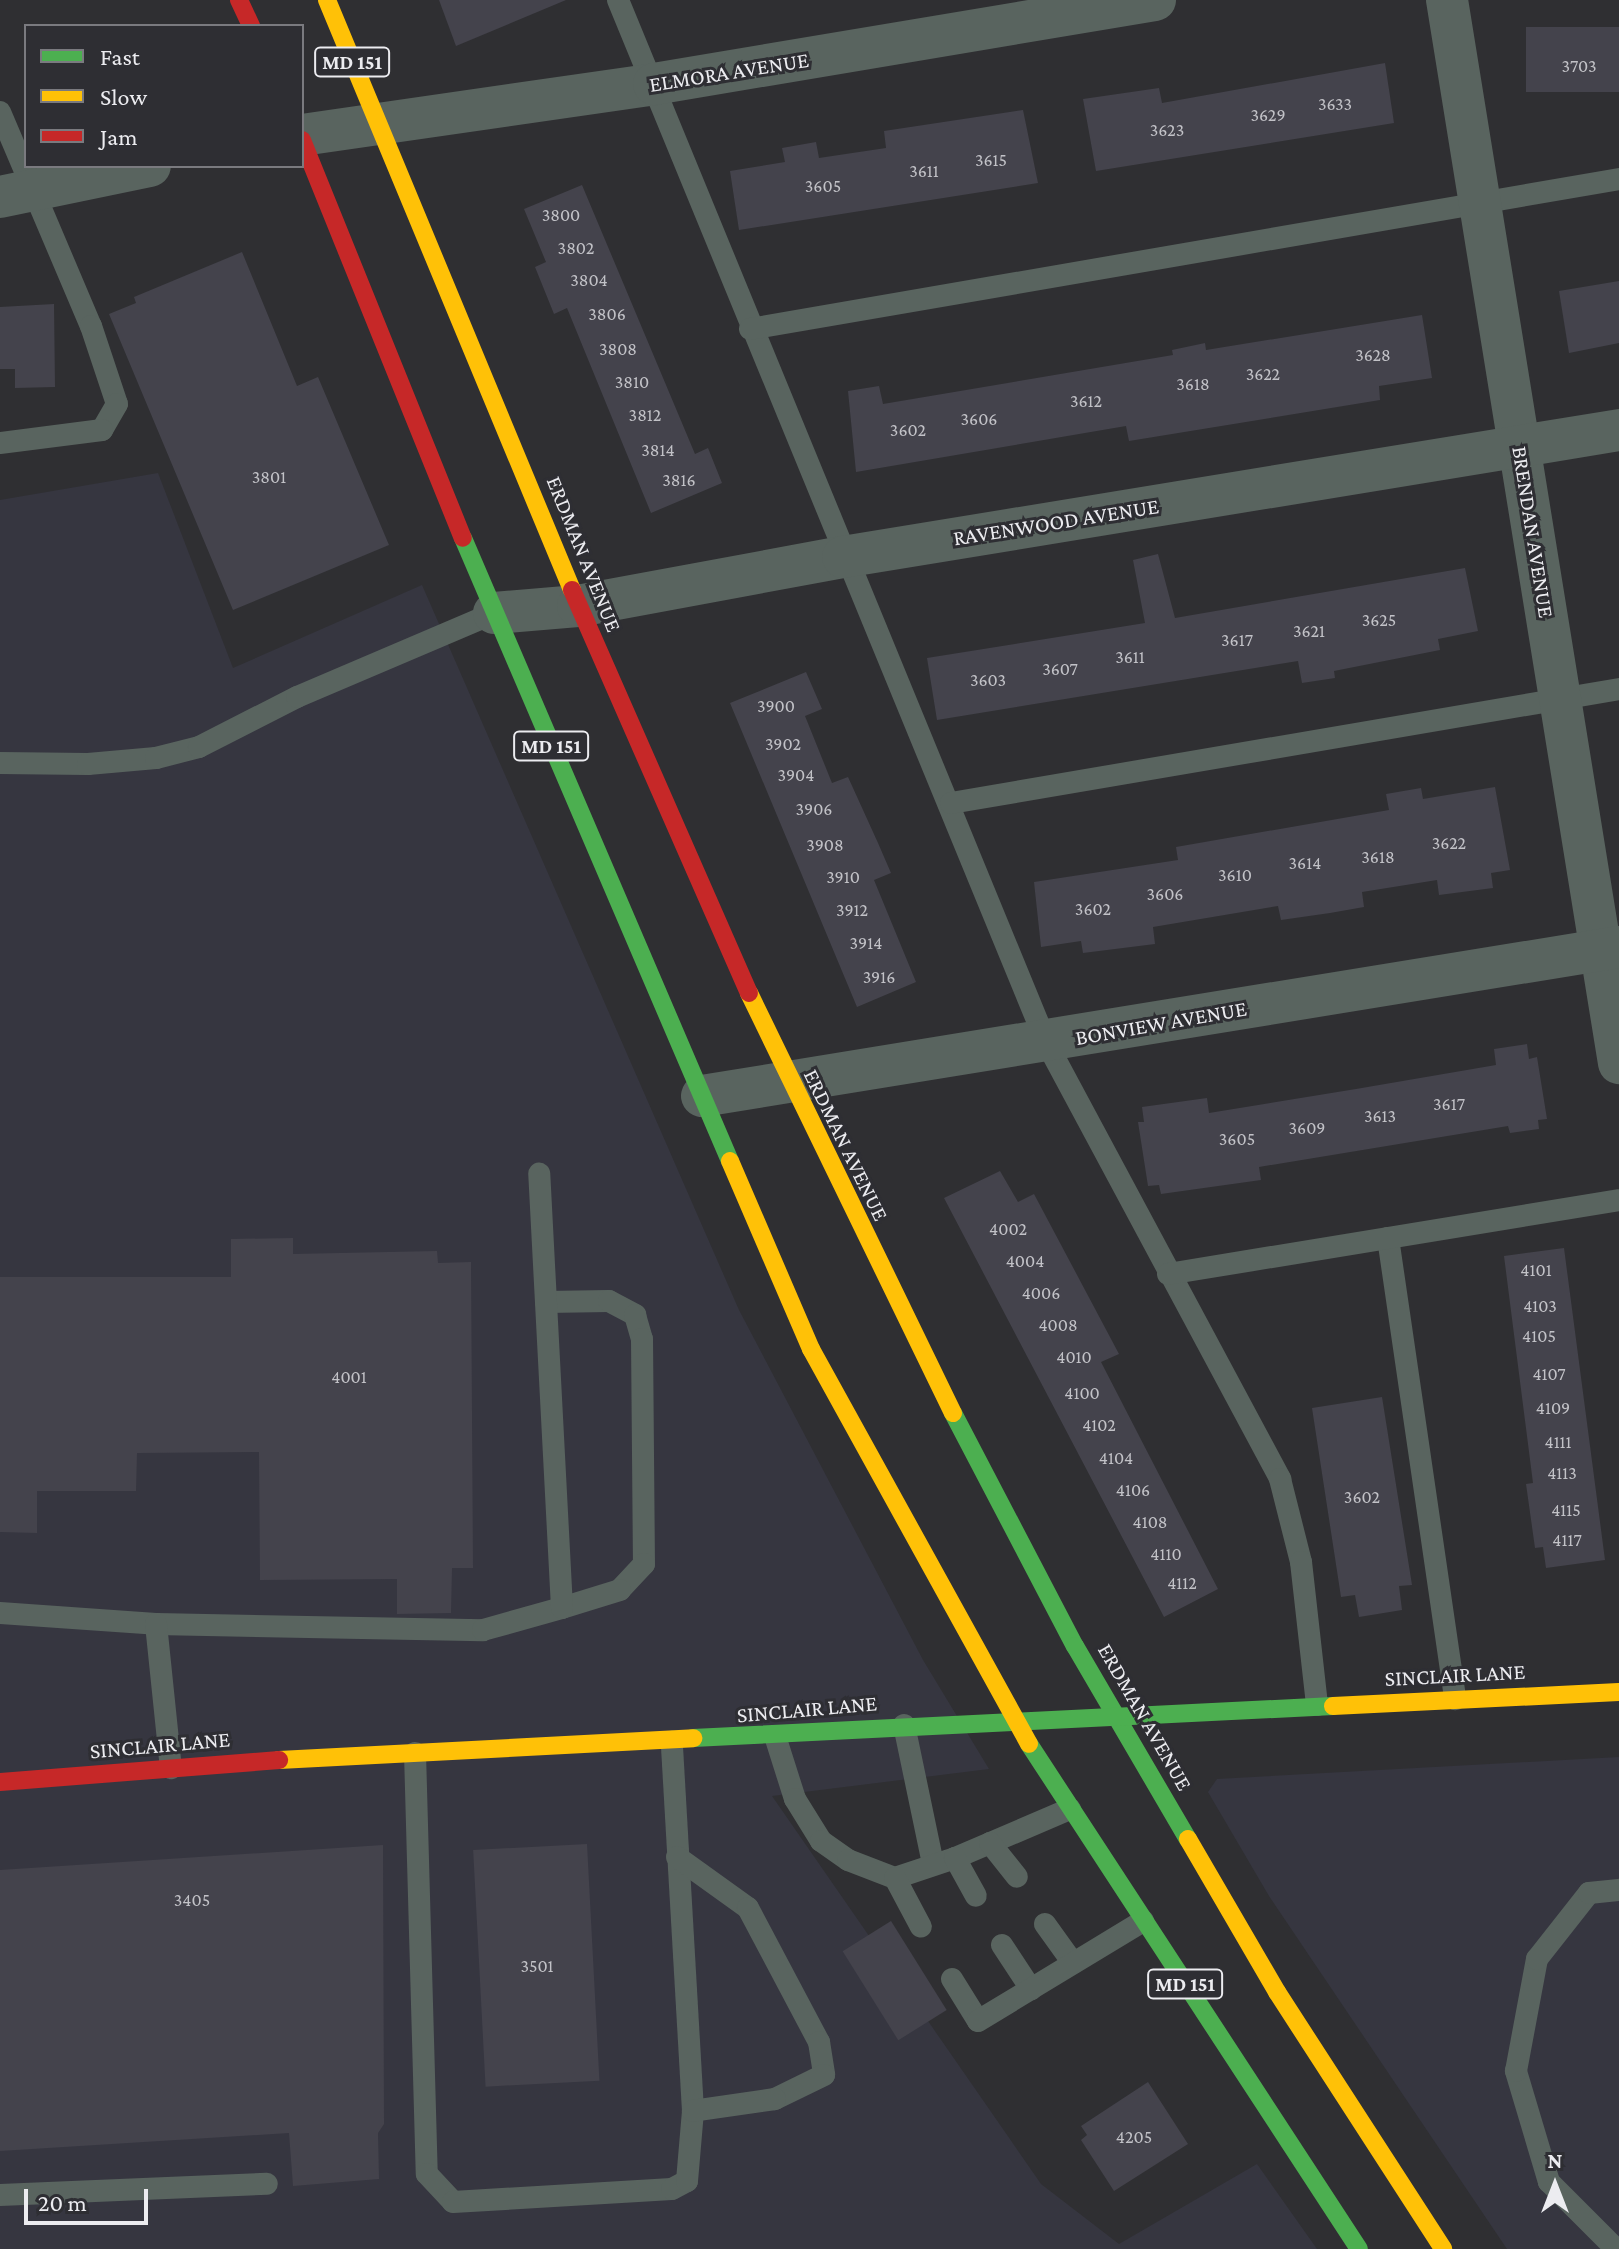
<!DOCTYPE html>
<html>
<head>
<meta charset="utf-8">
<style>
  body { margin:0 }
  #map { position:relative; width:1619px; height:2249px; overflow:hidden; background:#2f2f32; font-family:"Crimson Pro",serif }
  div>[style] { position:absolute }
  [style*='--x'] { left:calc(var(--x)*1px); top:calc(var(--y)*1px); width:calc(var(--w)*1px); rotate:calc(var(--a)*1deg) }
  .built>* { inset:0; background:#363640 }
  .building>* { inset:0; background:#44434c; transform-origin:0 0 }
  .lane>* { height:22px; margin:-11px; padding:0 11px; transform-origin:11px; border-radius:11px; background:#59645f }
  .street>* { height:42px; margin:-21px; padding:0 21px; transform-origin:21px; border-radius:21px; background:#59645f }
  .fast>* { height:18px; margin:-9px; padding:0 9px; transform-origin:9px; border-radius:9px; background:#4caf50 }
  .slow>* { height:18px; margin:-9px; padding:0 9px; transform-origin:9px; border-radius:9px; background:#ffc107 }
  .jam>* { height:18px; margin:-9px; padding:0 9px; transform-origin:9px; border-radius:9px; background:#c62828 }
  span { translate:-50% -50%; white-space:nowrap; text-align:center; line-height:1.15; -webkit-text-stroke:6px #2e2e33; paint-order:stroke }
  .number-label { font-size:18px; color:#c2c2c7 }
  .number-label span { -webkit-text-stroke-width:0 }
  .shield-label span { padding:2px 6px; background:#2e2e33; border:2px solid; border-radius:6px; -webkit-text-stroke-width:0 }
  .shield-label { font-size:20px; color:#ececf0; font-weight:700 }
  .street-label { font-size:22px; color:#ececf0 }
  .legend { position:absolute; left:24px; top:24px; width:280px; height:144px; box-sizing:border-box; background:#2e2e33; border:2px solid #7a7a7f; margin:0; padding:10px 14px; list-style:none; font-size:24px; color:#ececf0 }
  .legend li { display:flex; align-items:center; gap:16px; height:40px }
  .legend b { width:40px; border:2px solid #7a7a7f }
  .north { position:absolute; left:1515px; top:2145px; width:80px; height:80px; -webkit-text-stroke:6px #2e2e33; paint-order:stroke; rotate:0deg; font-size:22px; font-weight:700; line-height:32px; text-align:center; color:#ececf0 }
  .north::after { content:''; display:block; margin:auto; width:28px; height:36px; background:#ececf0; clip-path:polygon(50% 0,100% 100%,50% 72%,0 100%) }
  .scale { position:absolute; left:24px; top:2189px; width:124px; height:36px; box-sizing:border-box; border:4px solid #ececf0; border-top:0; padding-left:10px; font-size:24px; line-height:28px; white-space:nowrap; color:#ececf0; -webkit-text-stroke:6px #2e2e33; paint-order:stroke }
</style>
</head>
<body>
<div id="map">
  <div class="built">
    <i style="clip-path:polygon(158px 473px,233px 668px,422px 585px,739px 1310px,923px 1660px,989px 1769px,772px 1796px,1041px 2184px,1119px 2244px,1257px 2164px,1317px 2249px,0 2249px,0 500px)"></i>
    <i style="clip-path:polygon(1619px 1757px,1619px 2249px,1507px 2249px,1269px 1896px,1208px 1792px,1217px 1779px)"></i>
  </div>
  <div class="building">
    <i style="clip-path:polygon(439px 0,566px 0,456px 46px)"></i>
    <i style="left:1619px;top:27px;width:65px;height:93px;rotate:90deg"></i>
    <i style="clip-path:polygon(1385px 63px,1394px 123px,1096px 171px,1083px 99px,1159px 88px,1162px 103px)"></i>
    <i style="clip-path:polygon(1023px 110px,1038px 183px,739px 230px,730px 171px,785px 162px,782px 148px,816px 142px,819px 158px,886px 148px,884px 131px)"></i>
    <i style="clip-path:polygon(582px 185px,695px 454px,708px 448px,722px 483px,651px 513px,567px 308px,554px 314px,535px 267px,546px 262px,524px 209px)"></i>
    <i style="clip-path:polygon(242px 252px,297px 386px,318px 377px,389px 545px,233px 610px,109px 314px,136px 303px,134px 297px)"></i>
    <i style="clip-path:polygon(1619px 281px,1619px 343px,1569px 353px,1559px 291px)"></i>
    <i style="clip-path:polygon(54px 304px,55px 387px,15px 388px,15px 369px,0 369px,0 307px)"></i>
    <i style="clip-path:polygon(1422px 315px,1432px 378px,1379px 386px,1380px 400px,1129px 441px,1126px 426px,856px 472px,848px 391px,879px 386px,883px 404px,1173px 355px,1172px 350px,1205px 343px,1206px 350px)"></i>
    <i style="clip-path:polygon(1158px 554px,1175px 618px,1465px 568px,1478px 631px,1438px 639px,1440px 650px,1334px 671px,1335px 678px,1302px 683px,1298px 661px,937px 720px,927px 658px,1145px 623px,1133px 560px)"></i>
    <i style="clip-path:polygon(806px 672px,822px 709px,805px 716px,832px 783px,848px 777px,878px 843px,891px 873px,874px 880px,916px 982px,857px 1007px,730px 703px)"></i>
    <i style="clip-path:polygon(1495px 787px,1510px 870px,1491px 873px,1493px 888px,1439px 895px,1437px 880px,1362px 892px,1364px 907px,1330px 913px,1281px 920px,1278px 906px,1153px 927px,1155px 944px,1083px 953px,1081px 941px,1041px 947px,1034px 882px,1178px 860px,1176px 847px,1389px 810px,1386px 794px,1421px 788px,1423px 799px)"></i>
    <i style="clip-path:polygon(1527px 1044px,1529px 1059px,1537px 1057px,1547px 1119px,1538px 1120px,1539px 1129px,1510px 1133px,1508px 1126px,1259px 1167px,1261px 1180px,1161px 1194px,1159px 1185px,1148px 1186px,1138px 1122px,1144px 1122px,1142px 1107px,1207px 1098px,1209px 1113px,1356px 1089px,1496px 1065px,1494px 1049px)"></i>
    <i style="clip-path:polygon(1000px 1171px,1018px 1202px,1034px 1194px,1119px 1354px,1101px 1362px,1218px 1589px,1164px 1617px,944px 1198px)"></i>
    <i style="clip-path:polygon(293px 1238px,293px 1254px,437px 1251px,438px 1263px,471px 1262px,473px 1568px,452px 1568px,451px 1613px,397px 1614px,397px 1579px,260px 1580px,259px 1452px,137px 1453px,136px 1491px,37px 1491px,37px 1533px,0 1532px,0 1277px,231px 1277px,231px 1239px)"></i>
    <i style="clip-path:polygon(1564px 1248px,1605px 1560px,1546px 1568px,1543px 1547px,1535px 1548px,1526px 1484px,1533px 1483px,1504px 1256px)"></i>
    <i style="clip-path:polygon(1382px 1397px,1412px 1585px,1399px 1586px,1402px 1610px,1359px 1617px,1355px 1595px,1341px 1597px,1312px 1408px)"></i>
    <i style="left:587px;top:1844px;width:237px;height:114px;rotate:87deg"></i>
    <i style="clip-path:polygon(383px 1845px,384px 2124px,378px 2133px,379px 2179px,293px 2186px,289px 2133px,0 2151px,0 1870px)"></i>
    <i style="left:891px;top:1921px;width:105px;height:57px;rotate:58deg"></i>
    <i style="clip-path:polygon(1148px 2082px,1188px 2144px,1114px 2191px,1081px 2140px,1087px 2135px,1081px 2126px)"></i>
  </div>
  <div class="lane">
    <i style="--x:618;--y:0;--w:1126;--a:67.67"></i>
    <i style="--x:1046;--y:1042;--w:496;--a:61.8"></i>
    <i style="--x:1280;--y:1479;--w:86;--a:75.8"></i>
    <i style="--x:1301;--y:1562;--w:144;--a:83.6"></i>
    <i style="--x:0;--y:112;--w:233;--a:67"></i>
    <i style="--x:91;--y:326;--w:82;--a:71.6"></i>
    <i style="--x:117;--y:404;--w:30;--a:120"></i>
    <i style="--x:102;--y:430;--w:103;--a:172.7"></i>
    <i style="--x:750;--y:329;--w:882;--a:-9.79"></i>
    <i style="--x:0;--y:763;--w:88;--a:0.7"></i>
    <i style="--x:88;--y:764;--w:68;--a:-5"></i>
    <i style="--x:156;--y:758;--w:44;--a:-14.3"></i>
    <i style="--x:199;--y:747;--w:110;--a:-27"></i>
    <i style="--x:297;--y:697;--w:214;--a:-23.1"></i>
    <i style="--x:951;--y:803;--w:678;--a:-9.68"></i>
    <i style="--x:1388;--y:1238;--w:466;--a:81.7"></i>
    <i style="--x:1168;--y:1274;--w:457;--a:-9.3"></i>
    <i style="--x:546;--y:1302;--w:63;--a:-0.9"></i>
    <i style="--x:609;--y:1301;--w:30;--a:28"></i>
    <i style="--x:635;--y:1315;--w:25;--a:74"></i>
    <i style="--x:642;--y:1339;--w:225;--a:89.5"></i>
    <i style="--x:644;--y:1564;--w:35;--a:133"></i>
    <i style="--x:620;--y:1590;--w:61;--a:162.8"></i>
    <i style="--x:0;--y:1613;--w:156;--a:4"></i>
    <i style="--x:156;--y:1624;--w:327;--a:1.1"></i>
    <i style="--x:483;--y:1630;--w:82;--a:-15.6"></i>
    <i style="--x:562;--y:1608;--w:435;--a:-93"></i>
    <i style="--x:156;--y:1624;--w:145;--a:84.1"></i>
    <i style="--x:904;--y:1725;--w:142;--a:78.2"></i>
    <i style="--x:775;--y:1736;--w:66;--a:72.4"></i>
    <i style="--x:795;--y:1799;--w:49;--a:58.2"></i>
    <i style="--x:821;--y:1841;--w:33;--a:35"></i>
    <i style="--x:848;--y:1860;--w:50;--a:21"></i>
    <i style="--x:895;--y:1878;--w:63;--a:-18.4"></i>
    <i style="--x:955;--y:1858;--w:125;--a:-23.1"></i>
    <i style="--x:415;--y:1753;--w:421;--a:88.4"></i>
    <i style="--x:427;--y:2174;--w:38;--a:47"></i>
    <i style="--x:453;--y:2202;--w:219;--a:-3.4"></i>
    <i style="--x:672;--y:2189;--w:17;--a:-28"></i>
    <i style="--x:687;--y:2181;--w:70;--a:-85.1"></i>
    <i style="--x:693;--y:2111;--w:370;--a:-93.3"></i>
    <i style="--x:990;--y:1843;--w:43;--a:51.5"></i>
    <i style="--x:677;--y:1857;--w:87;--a:35.7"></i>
    <i style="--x:748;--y:1908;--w:152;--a:62.1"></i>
    <i style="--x:819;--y:2042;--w:33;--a:81"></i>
    <i style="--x:824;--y:2075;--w:55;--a:153.9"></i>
    <i style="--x:775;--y:2099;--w:83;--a:171.7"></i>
    <i style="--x:955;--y:1858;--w:43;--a:61.1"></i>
    <i style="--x:895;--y:1878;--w:55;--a:62"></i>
    <i style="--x:1045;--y:1924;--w:48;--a:54.3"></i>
    <i style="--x:1002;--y:1945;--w:53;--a:56.6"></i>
    <i style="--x:952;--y:1979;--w:49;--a:58.2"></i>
    <i style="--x:978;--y:2021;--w:193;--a:-31.2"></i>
    <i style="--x:0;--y:2195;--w:267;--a:-2.4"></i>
    <i style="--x:1616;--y:2249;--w:95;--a:-135"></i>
    <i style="--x:1549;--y:2182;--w:116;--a:-106.6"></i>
    <i style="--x:1516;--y:2071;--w:114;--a:-79.4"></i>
    <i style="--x:1537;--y:1959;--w:84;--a:-51.8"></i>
    <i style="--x:1589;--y:1893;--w:30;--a:-6"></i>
  </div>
  <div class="street">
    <i style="--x:1447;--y:0;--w:1077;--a:80.81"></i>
    <i style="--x:302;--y:135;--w:356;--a:-8.2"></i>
    <i style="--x:654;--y:84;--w:508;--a:-9.52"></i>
    <i style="--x:0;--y:197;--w:153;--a:-11.7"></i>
    <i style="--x:494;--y:613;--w:84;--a:-4.8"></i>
    <i style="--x:578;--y:606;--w:269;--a:-10.5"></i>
    <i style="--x:843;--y:557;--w:786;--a:-9.29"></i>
    <i style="--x:702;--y:1096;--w:929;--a:-9.23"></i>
  </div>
  <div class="fast">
    <i style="--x:463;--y:538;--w:678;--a:66.8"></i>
    <i style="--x:953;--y:1413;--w:263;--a:62.4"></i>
    <i style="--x:1075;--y:1646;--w:224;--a:59.7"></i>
    <i style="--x:693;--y:1738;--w:641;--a:-2.86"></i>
    <i style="--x:1029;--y:1744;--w:603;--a:56.84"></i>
  </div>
  <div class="slow">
    <i style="--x:327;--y:0;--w:639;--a:67.45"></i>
    <i style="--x:749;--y:993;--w:467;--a:64.1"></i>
    <i style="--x:730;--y:1161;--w:205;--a:66.7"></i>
    <i style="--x:811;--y:1349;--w:451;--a:61.1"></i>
    <i style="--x:1333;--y:1706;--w:286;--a:-2.8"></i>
    <i style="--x:279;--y:1760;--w:415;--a:-3"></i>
    <i style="--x:1188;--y:1839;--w:177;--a:59.8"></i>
    <i style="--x:1277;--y:1992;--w:306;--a:57.1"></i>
  </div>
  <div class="jam">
    <i style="--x:239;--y:0;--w:29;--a:65"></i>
    <i style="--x:302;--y:140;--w:429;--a:68"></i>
    <i style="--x:572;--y:590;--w:440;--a:66.3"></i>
    <i style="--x:0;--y:1782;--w:280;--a:-4.5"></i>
  </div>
  <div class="number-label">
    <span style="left:1579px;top:66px">3703</span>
    <span style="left:1335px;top:104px">3633</span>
    <span style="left:1268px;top:115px">3629</span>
    <span style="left:1167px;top:130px">3623</span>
    <span style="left:991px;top:160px">3615</span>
    <span style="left:924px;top:171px">3611</span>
    <span style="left:823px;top:186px">3605</span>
    <span style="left:561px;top:215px">3800</span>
    <span style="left:576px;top:248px">3802</span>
    <span style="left:589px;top:280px">3804</span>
    <span style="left:607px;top:314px">3806</span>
    <span style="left:618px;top:349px">3808</span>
    <span style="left:1373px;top:355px">3628</span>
    <span style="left:1263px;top:374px">3622</span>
    <span style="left:632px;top:382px">3810</span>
    <span style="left:1193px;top:384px">3618</span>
    <span style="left:1086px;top:401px">3612</span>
    <span style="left:645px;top:415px">3812</span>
    <span style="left:979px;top:419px">3606</span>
    <span style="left:908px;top:430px">3602</span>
    <span style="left:658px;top:450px">3814</span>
    <span style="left:269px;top:477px">3801</span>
    <span style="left:679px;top:480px">3816</span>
    <span style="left:1379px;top:620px">3625</span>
    <span style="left:1309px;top:631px">3621</span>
    <span style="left:1237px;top:640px">3617</span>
    <span style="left:1130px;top:657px">3611</span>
    <span style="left:1060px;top:669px">3607</span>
    <span style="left:988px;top:680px">3603</span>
    <span style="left:776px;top:706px">3900</span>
    <span style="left:783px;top:744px">3902</span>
    <span style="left:796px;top:775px">3904</span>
    <span style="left:814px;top:809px">3906</span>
    <span style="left:1449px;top:843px">3622</span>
    <span style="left:825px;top:845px">3908</span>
    <span style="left:1378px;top:857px">3618</span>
    <span style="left:1305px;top:863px">3614</span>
    <span style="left:1235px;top:875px">3610</span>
    <span style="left:843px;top:877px">3910</span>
    <span style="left:1165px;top:894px">3606</span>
    <span style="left:1093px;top:909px">3602</span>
    <span style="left:852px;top:910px">3912</span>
    <span style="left:866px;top:943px">3914</span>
    <span style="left:879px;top:977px">3916</span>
    <span style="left:1449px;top:1104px">3617</span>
    <span style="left:1380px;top:1116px">3613</span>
    <span style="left:1307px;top:1128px">3609</span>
    <span style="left:1237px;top:1139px">3605</span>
    <span style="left:1008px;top:1229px">4002</span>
    <span style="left:1025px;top:1261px">4004</span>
    <span style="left:1536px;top:1270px">4101</span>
    <span style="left:1041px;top:1293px">4006</span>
    <span style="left:1540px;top:1306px">4103</span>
    <span style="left:1058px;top:1325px">4008</span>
    <span style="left:1539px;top:1336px">4105</span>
    <span style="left:1074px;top:1357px">4010</span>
    <span style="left:1549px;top:1374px">4107</span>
    <span style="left:349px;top:1377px">4001</span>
    <span style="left:1082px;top:1393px">4100</span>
    <span style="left:1553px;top:1408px">4109</span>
    <span style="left:1099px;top:1425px">4102</span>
    <span style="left:1558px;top:1442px">4111</span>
    <span style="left:1116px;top:1458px">4104</span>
    <span style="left:1562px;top:1473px">4113</span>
    <span style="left:1133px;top:1490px">4106</span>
    <span style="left:1362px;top:1497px">3602</span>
    <span style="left:1566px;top:1510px">4115</span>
    <span style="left:1150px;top:1522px">4108</span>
    <span style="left:1567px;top:1540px">4117</span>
    <span style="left:1166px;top:1554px">4110</span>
    <span style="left:1182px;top:1583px">4112</span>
    <span style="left:192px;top:1900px">3405</span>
    <span style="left:537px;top:1966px">3501</span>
    <span style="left:1134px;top:2137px">4205</span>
  </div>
  <div class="shield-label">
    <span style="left:352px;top:62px">MD 151</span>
    <span style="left:551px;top:746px">MD 151</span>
    <span style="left:1185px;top:1984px">MD 151</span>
  </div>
  <div class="street-label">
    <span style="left:729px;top:72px;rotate:-9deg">ELMORA AVENUE</span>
    <span style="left:1056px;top:522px;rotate:-9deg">RAVENWOOD AVENUE</span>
    <span style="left:1533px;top:532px;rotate:81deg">BRENDAN AVENUE</span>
    <span style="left:584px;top:554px;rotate:68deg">ERDMAN AVENUE</span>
    <span style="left:1161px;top:1023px;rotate:-10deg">BONVIEW AVENUE</span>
    <span style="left:846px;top:1145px;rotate:64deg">ERDMAN AVENUE</span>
    <span style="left:1455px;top:1675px;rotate:-3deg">SINCLAIR LANE</span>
    <span style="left:807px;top:1709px;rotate:-5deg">SINCLAIR LANE</span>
    <span style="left:1145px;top:1717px;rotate:60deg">ERDMAN AVENUE</span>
    <span style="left:160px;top:1745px;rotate:-5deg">SINCLAIR LANE</span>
  </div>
  <ul class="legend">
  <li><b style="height:10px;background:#4caf50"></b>Fast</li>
  <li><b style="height:10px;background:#ffc107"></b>Slow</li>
  <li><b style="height:10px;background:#c62828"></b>Jam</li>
  </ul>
  <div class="north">N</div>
  <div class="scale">20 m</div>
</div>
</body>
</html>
